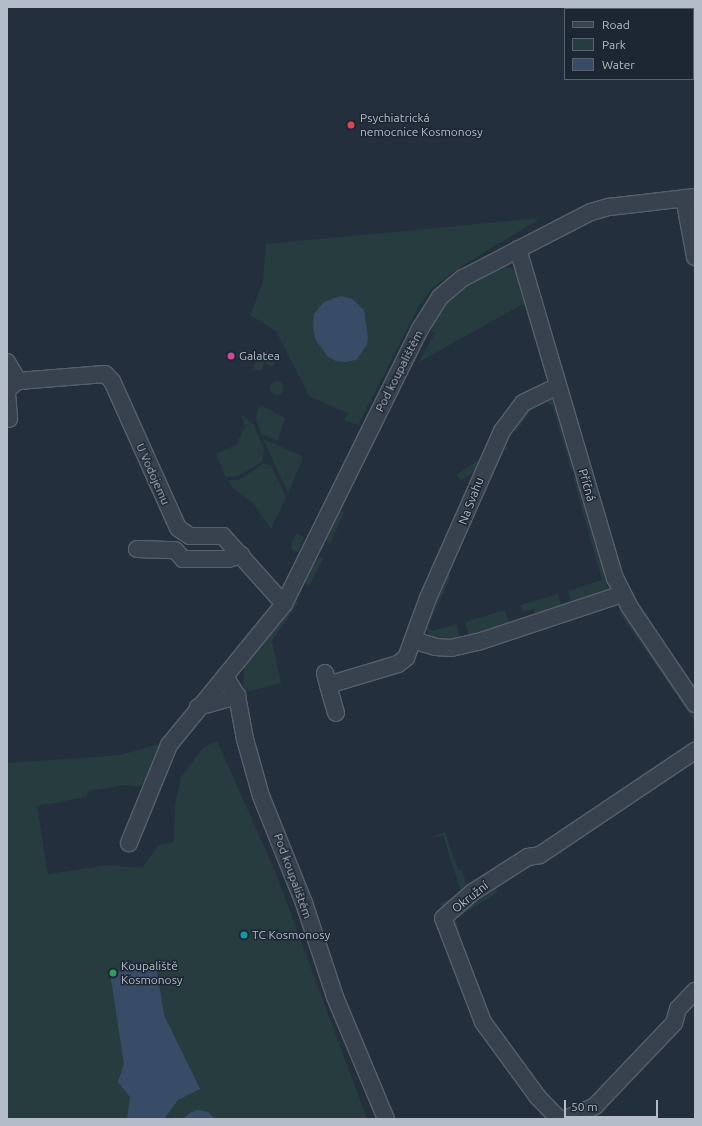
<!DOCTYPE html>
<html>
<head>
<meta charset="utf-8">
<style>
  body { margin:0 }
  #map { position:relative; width:702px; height:1126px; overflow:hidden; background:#242f3e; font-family:Ubuntu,sans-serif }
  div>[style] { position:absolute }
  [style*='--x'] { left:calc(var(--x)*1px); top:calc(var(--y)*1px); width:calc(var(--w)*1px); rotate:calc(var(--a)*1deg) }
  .green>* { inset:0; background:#263c3f; transform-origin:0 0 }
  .round { border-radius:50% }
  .water>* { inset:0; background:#394c67 }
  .roads { filter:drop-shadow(1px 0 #565f6c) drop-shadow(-1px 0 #565f6c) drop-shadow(0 1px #565f6c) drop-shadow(0 -1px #565f6c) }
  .minor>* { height:16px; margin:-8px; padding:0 8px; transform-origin:8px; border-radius:8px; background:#38414e }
  .dots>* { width:11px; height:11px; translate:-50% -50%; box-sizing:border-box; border:2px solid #1d2633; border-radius:50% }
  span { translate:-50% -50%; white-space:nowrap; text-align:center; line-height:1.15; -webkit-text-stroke:3px #1d2633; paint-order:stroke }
  .poi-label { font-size:12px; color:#b4bcc9 }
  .left { translate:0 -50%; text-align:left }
  .street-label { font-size:12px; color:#b4bcc9 }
  .frame { position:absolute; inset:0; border:8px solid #b4bcc9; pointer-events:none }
  .legend { position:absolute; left:564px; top:8px; width:130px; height:72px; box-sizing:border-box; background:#1d2633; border:1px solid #59626f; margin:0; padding:5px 7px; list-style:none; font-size:12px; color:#b4bcc9 }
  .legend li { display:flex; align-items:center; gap:8px; height:20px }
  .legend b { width:20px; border:1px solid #59626f }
  .scale { position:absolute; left:564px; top:1100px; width:94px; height:18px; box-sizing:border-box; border:2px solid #b4bcc9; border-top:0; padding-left:5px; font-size:12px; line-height:14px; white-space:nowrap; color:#b4bcc9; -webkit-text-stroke:3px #1d2633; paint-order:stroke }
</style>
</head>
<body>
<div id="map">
  <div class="green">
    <i style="clip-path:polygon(541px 218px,462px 266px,432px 288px,418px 308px,358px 425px,345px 420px,347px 413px,309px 396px,276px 331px,250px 315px,263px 282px,266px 244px)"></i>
    <i style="clip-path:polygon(501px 266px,512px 268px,520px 275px,527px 303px,525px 308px,523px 304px,419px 362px,435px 333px,428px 329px,443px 304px,464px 286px)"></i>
    <i style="clip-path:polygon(267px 350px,275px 365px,270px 367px,264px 361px,262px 370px,252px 371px,258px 352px)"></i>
    <i class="round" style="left:270px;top:381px;width:14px;height:14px"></i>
    <i style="clip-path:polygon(548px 398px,556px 402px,574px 468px,571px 469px,552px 405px,546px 402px,532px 409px,517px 431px,509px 429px,528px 406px)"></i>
    <i style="clip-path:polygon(262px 406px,285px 418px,278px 441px,261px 434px,256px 419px,258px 408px)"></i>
    <i style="clip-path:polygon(241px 414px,254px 425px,264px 449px,262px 462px,238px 476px,226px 477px,216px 454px,240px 443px,238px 439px,242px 435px,241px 431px,246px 428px)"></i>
    <i style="clip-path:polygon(263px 439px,302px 456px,302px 461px,288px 493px)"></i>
    <i style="left:504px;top:443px;width:7px;height:57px;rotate:56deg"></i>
    <i style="clip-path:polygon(263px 464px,271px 465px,286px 497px,271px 529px,254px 504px,232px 487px,228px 480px,239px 480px)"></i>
    <i style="clip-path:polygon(573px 477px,578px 477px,610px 583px,606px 585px,610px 591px,581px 604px,580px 599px,571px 602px,568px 591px,602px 580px)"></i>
    <i style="clip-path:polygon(341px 510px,344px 513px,330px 544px,325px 540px)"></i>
    <i style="clip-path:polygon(296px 533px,304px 537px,298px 552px,293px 551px,291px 546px)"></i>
    <i style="clip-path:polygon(319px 556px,323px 559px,309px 586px,304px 581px)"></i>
    <i style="clip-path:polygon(446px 573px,451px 576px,428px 627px,433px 631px,456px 624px,461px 640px,453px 642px,430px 638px,425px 624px)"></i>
    <i style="clip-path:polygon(558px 594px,562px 608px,536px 617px,534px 609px,523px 612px,520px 605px)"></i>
    <i style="clip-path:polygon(293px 600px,299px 602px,272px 641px,281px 683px,243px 693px,244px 665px)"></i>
    <i style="clip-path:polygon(623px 609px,695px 716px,695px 722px,619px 612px)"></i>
    <i style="clip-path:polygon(505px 610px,511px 628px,470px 637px,465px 622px)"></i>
    <i style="clip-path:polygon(217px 741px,275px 871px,367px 1119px,7px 1119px,7px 763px,121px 755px,166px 742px,145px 782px,138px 787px,126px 785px,88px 791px,86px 797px,37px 806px,48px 874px,108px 865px,142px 868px,158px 846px,174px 842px,175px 805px,181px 777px,203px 748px)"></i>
    <i style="clip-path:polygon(445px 832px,458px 870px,462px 870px,468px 889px,463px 894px,441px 907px,440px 904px,461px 892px,443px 835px,427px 839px)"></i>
    <i style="clip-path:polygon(494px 885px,498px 892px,455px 919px,460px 932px,454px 934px,452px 924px,456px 917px,472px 900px)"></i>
  </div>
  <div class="water">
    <i style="clip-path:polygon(341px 296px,352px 299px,364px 310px,368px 337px,367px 345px,356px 360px,345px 362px,335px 361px,327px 356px,315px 339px,313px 326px,314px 314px,324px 302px)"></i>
    <i style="clip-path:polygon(156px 965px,164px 1015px,200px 1089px,178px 1100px,164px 1119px,127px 1119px,130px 1097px,118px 1082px,124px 1064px,110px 973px)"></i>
    <i style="clip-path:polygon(197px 1110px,208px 1112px,215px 1119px,183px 1119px,190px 1113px)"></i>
  </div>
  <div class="roads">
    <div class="minor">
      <i style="--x:684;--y:198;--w:60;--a:79.4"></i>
      <i style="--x:518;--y:249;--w:343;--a:73.6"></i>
      <i style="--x:615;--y:578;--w:31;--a:63"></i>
      <i style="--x:629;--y:606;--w:118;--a:56"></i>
      <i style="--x:7;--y:362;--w:22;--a:60"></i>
      <i style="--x:7;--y:394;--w:5;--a:-79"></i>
      <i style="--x:8;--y:389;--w:13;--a:-39"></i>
      <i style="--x:18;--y:381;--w:87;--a:-4.6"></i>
      <i style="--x:105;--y:374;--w:10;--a:45"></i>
      <i style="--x:112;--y:381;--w:161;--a:65.8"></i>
      <i style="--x:178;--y:528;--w:14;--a:34"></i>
      <i style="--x:190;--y:536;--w:33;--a:0"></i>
      <i style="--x:223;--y:536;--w:91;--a:48.1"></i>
      <i style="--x:7;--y:394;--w:25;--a:85"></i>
      <i style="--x:137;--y:549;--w:38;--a:2"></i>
      <i style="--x:175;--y:550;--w:12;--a:48"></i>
      <i style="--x:183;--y:559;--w:45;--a:0"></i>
      <i style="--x:228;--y:559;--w:14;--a:-17"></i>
      <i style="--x:413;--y:640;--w:24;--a:17"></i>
      <i style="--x:436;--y:647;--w:15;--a:4"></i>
      <i style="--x:451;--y:648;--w:28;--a:-13"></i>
      <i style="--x:478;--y:642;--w:152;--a:-18.4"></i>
      <i style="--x:325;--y:673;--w:12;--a:76"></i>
      <i style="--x:328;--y:685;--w:73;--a:-16.7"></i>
      <i style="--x:398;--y:664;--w:10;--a:-37"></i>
      <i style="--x:406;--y:658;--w:64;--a:-69.9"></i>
      <i style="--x:428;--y:598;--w:183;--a:-66.1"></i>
      <i style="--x:502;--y:431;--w:35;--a:-53"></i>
      <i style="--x:523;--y:403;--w:39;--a:-26"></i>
      <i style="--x:225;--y:676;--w:23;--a:59"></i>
      <i style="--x:237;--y:696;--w:44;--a:79.5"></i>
      <i style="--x:245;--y:739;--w:59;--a:74.3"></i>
      <i style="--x:261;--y:796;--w:115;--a:68.1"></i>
      <i style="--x:304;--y:903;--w:99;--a:71.7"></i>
      <i style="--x:335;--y:997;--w:132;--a:67.3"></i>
      <i style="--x:328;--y:685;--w:29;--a:74"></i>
      <i style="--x:198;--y:707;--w:41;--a:-15.8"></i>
      <i style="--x:129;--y:843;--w:106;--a:-67.8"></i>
      <i style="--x:169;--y:745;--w:182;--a:-50.8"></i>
      <i style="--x:284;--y:604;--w:307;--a:-63.7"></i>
      <i style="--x:420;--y:329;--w:38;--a:-58"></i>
      <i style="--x:440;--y:297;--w:30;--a:-40"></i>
      <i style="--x:463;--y:278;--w:144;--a:-27.3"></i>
      <i style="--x:591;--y:212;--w:19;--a:-16"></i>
      <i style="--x:609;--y:207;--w:87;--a:-6.6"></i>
      <i style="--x:559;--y:1119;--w:32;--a:-134"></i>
      <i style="--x:537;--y:1096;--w:92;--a:-126.1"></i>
      <i style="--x:483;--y:1022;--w:111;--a:-111"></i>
      <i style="--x:443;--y:918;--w:40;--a:-41"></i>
      <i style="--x:473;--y:892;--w:65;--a:-32.5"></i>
      <i style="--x:528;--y:857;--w:12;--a:-9"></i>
      <i style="--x:540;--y:855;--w:187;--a:-33.9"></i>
      <i style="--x:565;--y:1119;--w:33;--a:-23"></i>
      <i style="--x:595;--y:1106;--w:115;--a:-46.4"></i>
      <i style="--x:674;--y:1023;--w:15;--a:-74"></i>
      <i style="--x:678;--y:1009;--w:25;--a:-47"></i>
    </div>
  </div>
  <div class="dots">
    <i style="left:351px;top:125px;background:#e0444e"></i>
    <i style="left:231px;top:356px;background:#d1479c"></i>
    <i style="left:244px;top:935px;background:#0f9aa8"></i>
    <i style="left:113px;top:973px;background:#2e9e5b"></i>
  </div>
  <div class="poi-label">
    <span class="left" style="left:360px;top:125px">Psychiatrická<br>nemocnice Kosmonosy</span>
    <span class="left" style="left:239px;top:356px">Galatea</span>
    <span class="left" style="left:252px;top:935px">TC Kosmonosy</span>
    <span class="left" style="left:121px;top:973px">Koupaliště<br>Kosmonosy</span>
  </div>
  <div class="street-label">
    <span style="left:399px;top:371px;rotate:-63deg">Pod koupalištěm</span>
    <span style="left:153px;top:474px;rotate:66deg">U Vodojemu</span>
    <span style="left:587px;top:485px;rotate:74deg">Příčná</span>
    <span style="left:471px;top:501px;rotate:-69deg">Na Svahu</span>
    <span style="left:293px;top:876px;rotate:70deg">Pod koupalištěm</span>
    <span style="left:470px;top:897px;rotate:-38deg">Okružní</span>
  </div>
  <div class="frame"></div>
  <ul class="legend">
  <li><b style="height:5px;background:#38414e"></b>Road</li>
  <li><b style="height:11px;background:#263c3f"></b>Park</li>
  <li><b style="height:11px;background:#394c67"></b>Water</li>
  </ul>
  <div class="scale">50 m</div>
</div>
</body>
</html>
